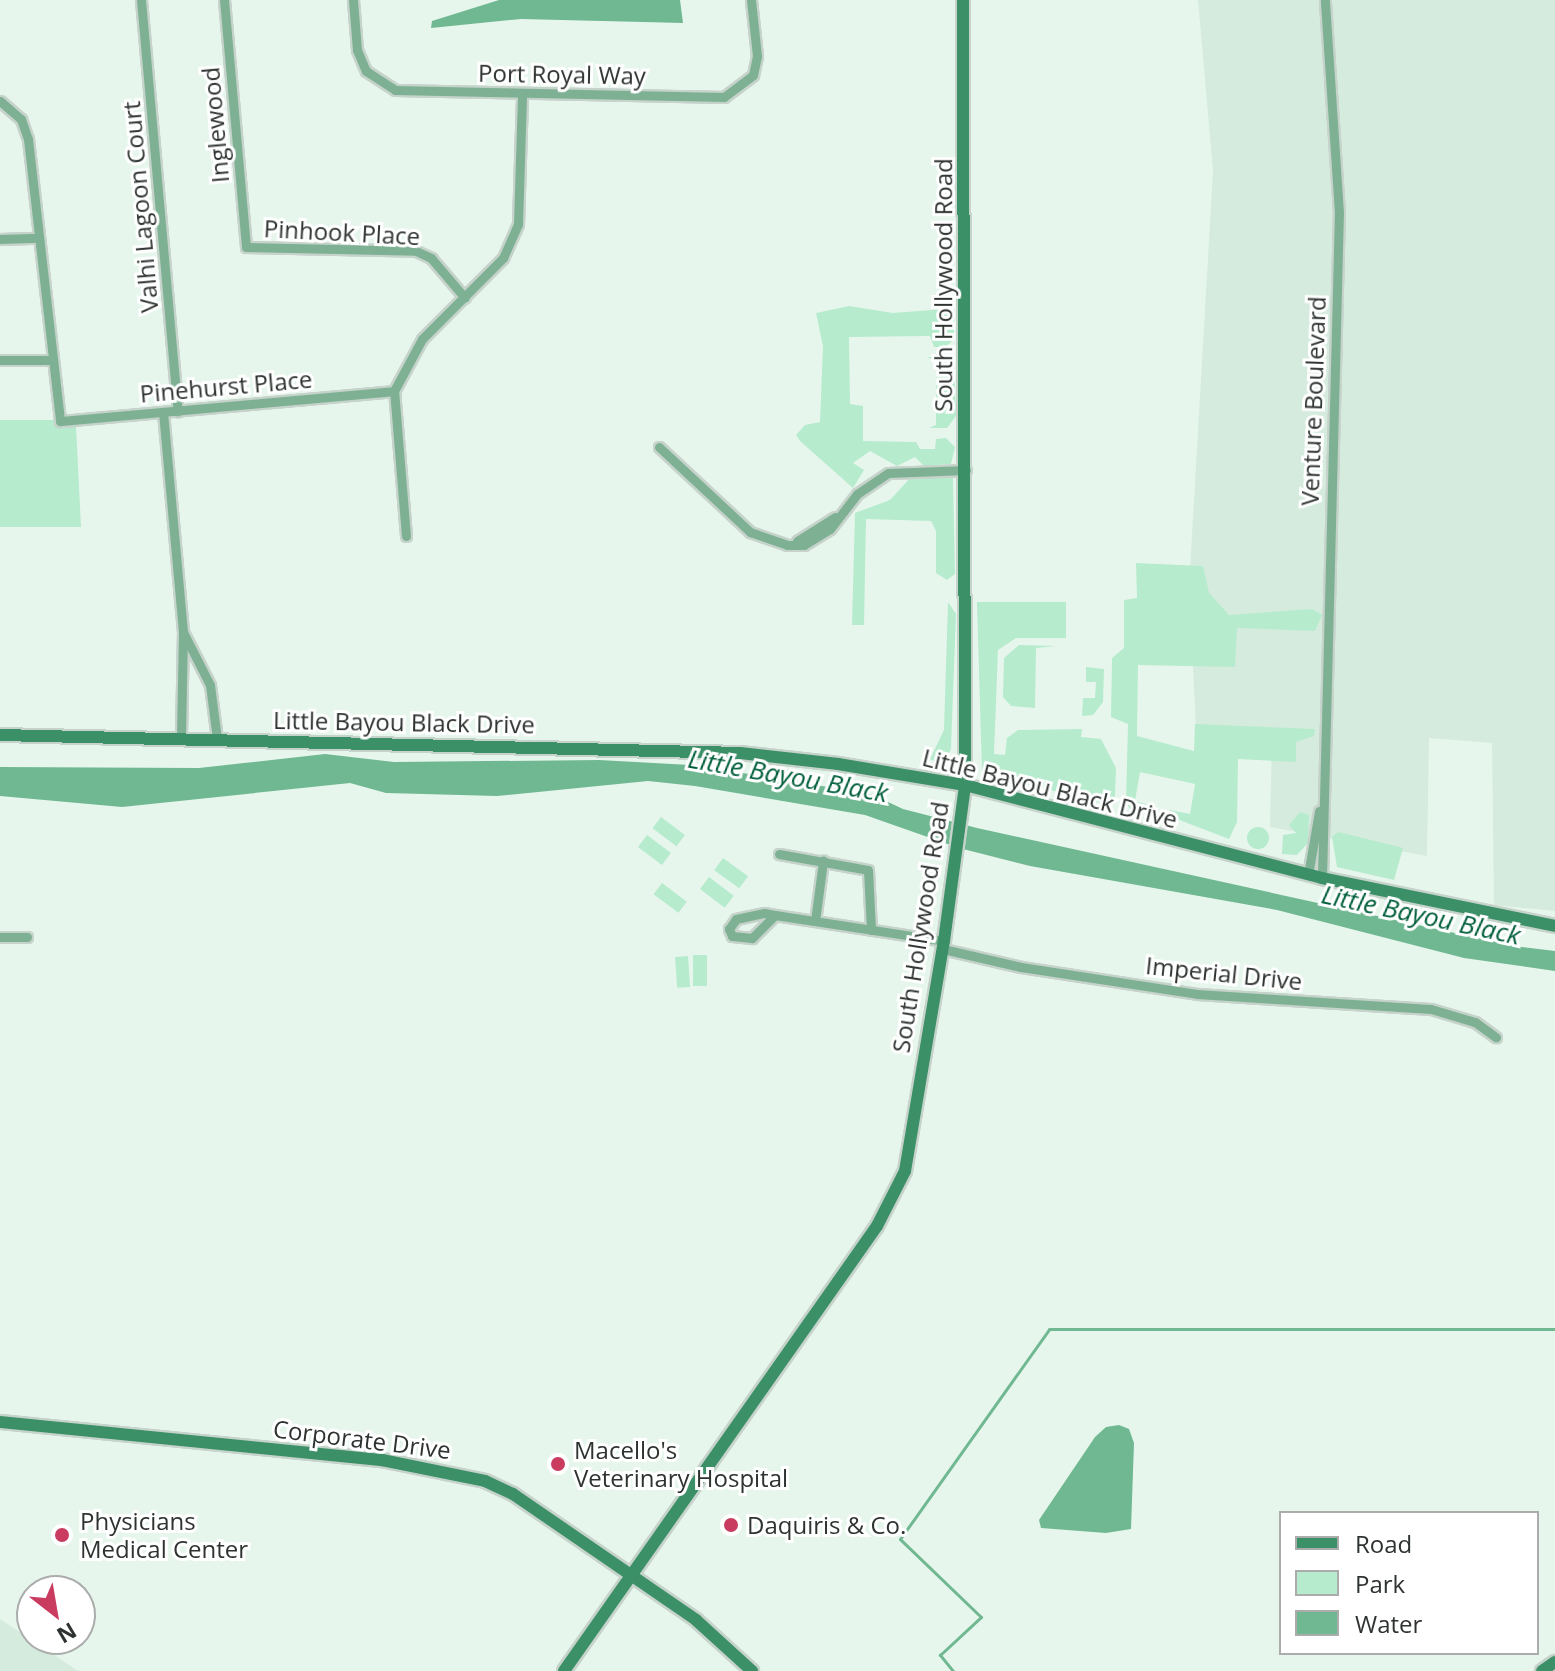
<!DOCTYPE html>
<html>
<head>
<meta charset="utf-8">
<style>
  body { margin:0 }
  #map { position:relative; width:1555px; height:1671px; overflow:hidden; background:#e7f6ed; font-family:"Open Sans",sans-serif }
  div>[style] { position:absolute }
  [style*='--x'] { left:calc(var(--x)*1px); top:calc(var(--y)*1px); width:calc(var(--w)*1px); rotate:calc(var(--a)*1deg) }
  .built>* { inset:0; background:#d5ebde }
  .green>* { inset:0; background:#b6ebcd; transform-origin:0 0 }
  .round { border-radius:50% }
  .water>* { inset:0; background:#70b892 }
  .stream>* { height:3px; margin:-1.5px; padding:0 1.5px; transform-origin:1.5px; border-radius:1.5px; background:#70b892 }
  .roads { filter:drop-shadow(2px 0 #c6d3cb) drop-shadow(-2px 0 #c6d3cb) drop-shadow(0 2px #c6d3cb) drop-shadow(0 -2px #c6d3cb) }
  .street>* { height:9px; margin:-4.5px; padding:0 4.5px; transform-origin:4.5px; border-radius:4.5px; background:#7eb194 }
  .secondary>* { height:12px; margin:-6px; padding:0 6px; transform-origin:6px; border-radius:6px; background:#3c9067 }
  .dots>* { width:22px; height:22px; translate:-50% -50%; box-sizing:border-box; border:4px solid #fff; border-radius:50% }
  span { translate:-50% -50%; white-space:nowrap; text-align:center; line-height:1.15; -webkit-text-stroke:6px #fff; paint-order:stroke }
  .street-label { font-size:24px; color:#2e3330 }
  .poi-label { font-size:24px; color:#2e3330 }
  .left { translate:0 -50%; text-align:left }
  .water-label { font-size:26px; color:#005f3b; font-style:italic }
  .legend { position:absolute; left:1279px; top:1511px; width:260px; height:144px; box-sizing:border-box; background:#fff; border:2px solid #abadac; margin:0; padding:10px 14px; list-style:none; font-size:24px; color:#2e3330 }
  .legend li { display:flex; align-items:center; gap:16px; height:40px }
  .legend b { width:40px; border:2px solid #abadac }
  .north { position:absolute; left:16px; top:1575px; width:80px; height:80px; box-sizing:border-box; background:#fff; border:2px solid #abadac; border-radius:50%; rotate:149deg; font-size:22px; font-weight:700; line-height:32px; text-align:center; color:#2e3330 }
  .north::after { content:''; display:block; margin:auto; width:28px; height:36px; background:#ca3b60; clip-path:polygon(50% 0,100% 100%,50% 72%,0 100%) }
</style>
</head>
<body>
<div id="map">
  <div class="built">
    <i style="clip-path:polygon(1198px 0,1555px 0,1555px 911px,1494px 905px,1492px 743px,1429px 738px,1427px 856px,1270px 827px,1272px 737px,1196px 731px,1189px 587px,1213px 171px)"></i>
    <i style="clip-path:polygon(0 1619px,44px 1648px,78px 1671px,0 1671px)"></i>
  </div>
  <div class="green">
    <i style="clip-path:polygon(849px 306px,893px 313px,945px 309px,954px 314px,954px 339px,946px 347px,934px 347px,930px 336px,849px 337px,850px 404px,863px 406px,863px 441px,916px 442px,920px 449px,935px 449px,936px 439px,946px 438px,955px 447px,951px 464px,924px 466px,915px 457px,897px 466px,870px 451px,853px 463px,864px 470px,853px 488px,800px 441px,796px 435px,805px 425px,820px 422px,823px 346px,816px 313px)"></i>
    <i style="clip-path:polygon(927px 357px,944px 357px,954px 366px,956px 416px,947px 428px,929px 428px,936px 425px,936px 361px)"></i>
    <i style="clip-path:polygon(0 420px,53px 420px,76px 426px,81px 527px,0 527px)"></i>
    <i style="clip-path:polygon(912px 476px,953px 478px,955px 574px,947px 580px,936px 573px,936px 531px,931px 521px,866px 519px,864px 625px,852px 625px,855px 513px,890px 500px)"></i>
    <i style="clip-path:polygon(1136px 563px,1203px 566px,1209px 593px,1229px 615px,1312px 609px,1322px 615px,1315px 631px,1237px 628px,1235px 667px,1138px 665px,1137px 736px,1194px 751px,1195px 724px,1315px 729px,1314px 736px,1296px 742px,1296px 762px,1238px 759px,1237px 822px,1229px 839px,1169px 816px,1170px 810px,1190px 814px,1195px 784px,1140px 772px,1135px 801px,1155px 807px,1154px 815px,1130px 809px,1126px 802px,1128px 724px,1111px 717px,1112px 658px,1124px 648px,1124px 600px,1137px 598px)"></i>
    <i style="clip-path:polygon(948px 602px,956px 614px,951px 748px,948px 758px,937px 763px,930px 759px,944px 730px)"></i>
    <i style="clip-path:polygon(977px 602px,1066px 602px,1066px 638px,1016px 638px,998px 650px,994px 754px,1005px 755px,1007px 738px,1018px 730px,1082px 729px,1081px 737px,1101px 739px,1116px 768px,1115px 796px,1110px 805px,982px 773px)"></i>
    <i style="clip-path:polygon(1019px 645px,1056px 646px,1036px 648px,1035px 708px,1011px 706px,1003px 697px,1004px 658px)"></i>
    <i style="clip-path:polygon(1086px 667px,1104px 669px,1103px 702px,1093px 715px,1082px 716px,1083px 698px,1095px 698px,1096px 682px,1086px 682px)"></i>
    <i style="clip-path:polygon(1300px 812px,1309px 815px,1308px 843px,1297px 855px,1282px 854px,1283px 835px,1296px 833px,1289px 825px)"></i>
    <i style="left:661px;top:817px;width:30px;height:14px;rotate:37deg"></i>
    <i class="round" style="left:1247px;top:827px;width:22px;height:22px"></i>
    <i style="clip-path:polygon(1338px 832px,1403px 848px,1394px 880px,1337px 867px,1332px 837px)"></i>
    <i style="left:647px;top:835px;width:30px;height:15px;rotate:37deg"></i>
    <i style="left:723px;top:858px;width:31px;height:15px;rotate:36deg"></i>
    <i style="left:709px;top:877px;width:31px;height:15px;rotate:37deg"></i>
    <i style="left:662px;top:883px;width:31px;height:14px;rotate:37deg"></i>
    <i style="left:693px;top:955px;width:14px;height:31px"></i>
    <i style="left:688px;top:956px;width:31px;height:13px;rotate:86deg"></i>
  </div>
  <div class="water">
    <i style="clip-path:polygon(499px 0,680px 0,683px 23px,521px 19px,431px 28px,432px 21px)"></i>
    <i style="clip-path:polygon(325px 754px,394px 762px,599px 760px,690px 765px,788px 780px,873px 795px,903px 809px,977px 828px,1514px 946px,1555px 951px,1555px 971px,1464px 958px,1277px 910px,1030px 866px,959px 848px,865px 815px,695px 786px,648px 781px,497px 796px,386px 793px,350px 783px,122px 807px,0 796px,0 767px,199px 768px)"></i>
    <i style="clip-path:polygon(1119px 1425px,1129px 1429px,1134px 1443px,1131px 1529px,1106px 1533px,1041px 1528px,1039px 1520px,1095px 1437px,1106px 1427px)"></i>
  </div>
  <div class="stream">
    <i style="--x:953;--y:1671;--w:21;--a:-129"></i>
    <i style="--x:940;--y:1655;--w:56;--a:-42.8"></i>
    <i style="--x:981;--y:1617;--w:112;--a:-136.1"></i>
    <i style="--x:900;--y:1539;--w:257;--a:-54.6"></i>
    <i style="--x:1049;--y:1329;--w:506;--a:0"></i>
  </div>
  <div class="roads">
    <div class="street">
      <i style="--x:141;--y:0;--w:413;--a:84.9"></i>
      <i style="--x:224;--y:0;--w:248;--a:84.9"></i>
      <i style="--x:246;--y:247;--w:170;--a:1.3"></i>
      <i style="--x:416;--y:251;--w:17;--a:25"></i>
      <i style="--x:431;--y:258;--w:52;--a:49.6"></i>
      <i style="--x:353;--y:0;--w:50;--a:85.4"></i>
      <i style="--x:357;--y:50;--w:23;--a:67"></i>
      <i style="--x:366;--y:71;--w:35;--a:33"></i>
      <i style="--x:395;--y:90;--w:329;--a:1.2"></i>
      <i style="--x:724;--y:97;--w:36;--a:-37"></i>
      <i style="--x:753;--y:75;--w:19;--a:-78"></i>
      <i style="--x:757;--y:56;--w:56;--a:-96.1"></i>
      <i style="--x:0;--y:101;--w:28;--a:41"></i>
      <i style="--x:21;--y:119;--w:21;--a:71"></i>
      <i style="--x:28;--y:139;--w:284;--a:83.5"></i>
      <i style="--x:60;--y:421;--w:335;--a:-5.1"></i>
      <i style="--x:0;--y:239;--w:38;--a:-2"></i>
      <i style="--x:0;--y:360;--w:51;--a:0"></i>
      <i style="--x:163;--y:412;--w:221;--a:84.8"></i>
      <i style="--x:183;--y:632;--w:106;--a:91.1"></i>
      <i style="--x:659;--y:447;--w:125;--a:43"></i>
      <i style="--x:750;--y:532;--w:39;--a:19"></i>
      <i style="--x:787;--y:545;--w:17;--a:0"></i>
      <i style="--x:804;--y:545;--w:31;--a:-32"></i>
      <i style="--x:830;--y:529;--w:44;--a:-52.4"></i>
      <i style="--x:857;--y:494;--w:37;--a:-34"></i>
      <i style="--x:888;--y:473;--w:78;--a:-2.2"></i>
      <i style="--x:406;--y:536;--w:145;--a:-94.7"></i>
      <i style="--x:394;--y:391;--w:59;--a:-61.7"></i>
      <i style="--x:422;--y:339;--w:115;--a:-45"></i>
      <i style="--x:503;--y:258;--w:37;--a:-66"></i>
      <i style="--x:518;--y:224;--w:129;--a:-88.2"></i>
      <i style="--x:797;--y:541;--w:45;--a:-32.3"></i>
      <i style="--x:183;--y:632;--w:59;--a:63"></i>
      <i style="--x:210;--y:685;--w:54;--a:82.6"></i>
      <i style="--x:779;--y:854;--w:90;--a:10.2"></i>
      <i style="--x:868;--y:870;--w:60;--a:87.1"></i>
      <i style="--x:1308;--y:875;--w:65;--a:-80.2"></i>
      <i style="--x:1322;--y:878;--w:665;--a:-88.54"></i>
      <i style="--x:1339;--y:213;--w:213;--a:-93.8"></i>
      <i style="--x:775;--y:915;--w:33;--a:135"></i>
      <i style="--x:752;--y:938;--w:20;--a:-174"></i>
      <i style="--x:732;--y:936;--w:8;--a:-113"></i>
      <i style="--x:729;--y:929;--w:12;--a:-55"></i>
      <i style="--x:736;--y:919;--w:29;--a:-12"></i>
      <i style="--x:764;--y:913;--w:11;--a:10"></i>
      <i style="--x:775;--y:915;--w:171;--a:8.7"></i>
      <i style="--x:815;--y:921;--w:61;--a:-82.4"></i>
      <i style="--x:0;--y:937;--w:27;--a:0"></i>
      <i style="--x:943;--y:949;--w:80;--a:13"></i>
      <i style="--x:1021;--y:967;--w:178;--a:8.7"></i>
      <i style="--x:1197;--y:994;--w:234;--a:3.7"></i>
      <i style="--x:1431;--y:1009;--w:46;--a:16.5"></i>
      <i style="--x:1475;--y:1022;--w:26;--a:36"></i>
    </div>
    <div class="secondary">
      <i style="--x:0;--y:735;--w:740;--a:1.39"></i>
      <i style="--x:740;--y:753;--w:99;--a:6.4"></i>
      <i style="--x:838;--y:764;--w:129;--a:9.4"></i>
      <i style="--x:965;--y:785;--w:369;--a:14.6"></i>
      <i style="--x:1322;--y:878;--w:238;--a:11.6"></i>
      <i style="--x:0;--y:1422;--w:384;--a:5.7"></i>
      <i style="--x:382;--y:1460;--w:105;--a:11.5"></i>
      <i style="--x:485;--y:1481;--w:31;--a:25"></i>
      <i style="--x:513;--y:1494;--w:222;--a:34.5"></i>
      <i style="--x:696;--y:1620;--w:76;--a:42.3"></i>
      <i style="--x:564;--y:1671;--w:544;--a:-54.88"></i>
      <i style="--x:877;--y:1226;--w:62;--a:-63"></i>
      <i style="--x:905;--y:1171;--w:233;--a:-80.4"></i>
      <i style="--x:944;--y:941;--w:157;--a:-82.3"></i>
      <i style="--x:965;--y:785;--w:785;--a:-90.15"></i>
      <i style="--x:1542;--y:1671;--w:16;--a:-35"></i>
    </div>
  </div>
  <div class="dots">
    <i style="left:558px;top:1464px;background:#ca3b60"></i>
    <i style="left:731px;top:1525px;background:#ca3b60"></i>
    <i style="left:62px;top:1535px;background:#ca3b60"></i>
  </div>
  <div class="street-label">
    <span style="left:562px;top:74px;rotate:1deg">Port Royal Way</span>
    <span style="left:215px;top:125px;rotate:-95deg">Inglewood</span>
    <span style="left:140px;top:207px;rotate:-95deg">Valhi Lagoon Court</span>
    <span style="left:342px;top:232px;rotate:3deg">Pinhook Place</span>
    <span style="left:943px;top:285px;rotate:-90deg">South Hollywood Road</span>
    <span style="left:226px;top:386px;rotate:-5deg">Pinehurst Place</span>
    <span style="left:1313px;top:401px;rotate:-88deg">Venture Boulevard</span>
    <span style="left:404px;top:722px;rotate:1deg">Little Bayou Black Drive</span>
    <span style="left:1050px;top:788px;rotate:14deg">Little Bayou Black Drive</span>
    <span style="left:920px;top:927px;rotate:-81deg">South Hollywood Road</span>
    <span style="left:1224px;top:973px;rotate:6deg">Imperial Drive</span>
    <span style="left:362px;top:1439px;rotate:7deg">Corporate Drive</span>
  </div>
  <div class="poi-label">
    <span class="left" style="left:574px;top:1464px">Macello's<br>Veterinary Hospital</span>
    <span class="left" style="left:80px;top:1535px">Physicians<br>Medical Center</span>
    <span class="left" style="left:747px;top:1525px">Daquiris &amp; Co.</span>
  </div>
  <div class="water-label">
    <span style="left:788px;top:776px;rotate:10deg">Little Bayou Black</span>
    <span style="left:1421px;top:915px;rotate:12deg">Little Bayou Black</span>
  </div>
  <ul class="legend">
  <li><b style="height:10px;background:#3c9067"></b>Road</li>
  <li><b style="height:22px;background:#b6ebcd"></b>Park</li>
  <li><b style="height:22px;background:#70b892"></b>Water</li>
  </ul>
  <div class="north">N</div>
</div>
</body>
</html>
